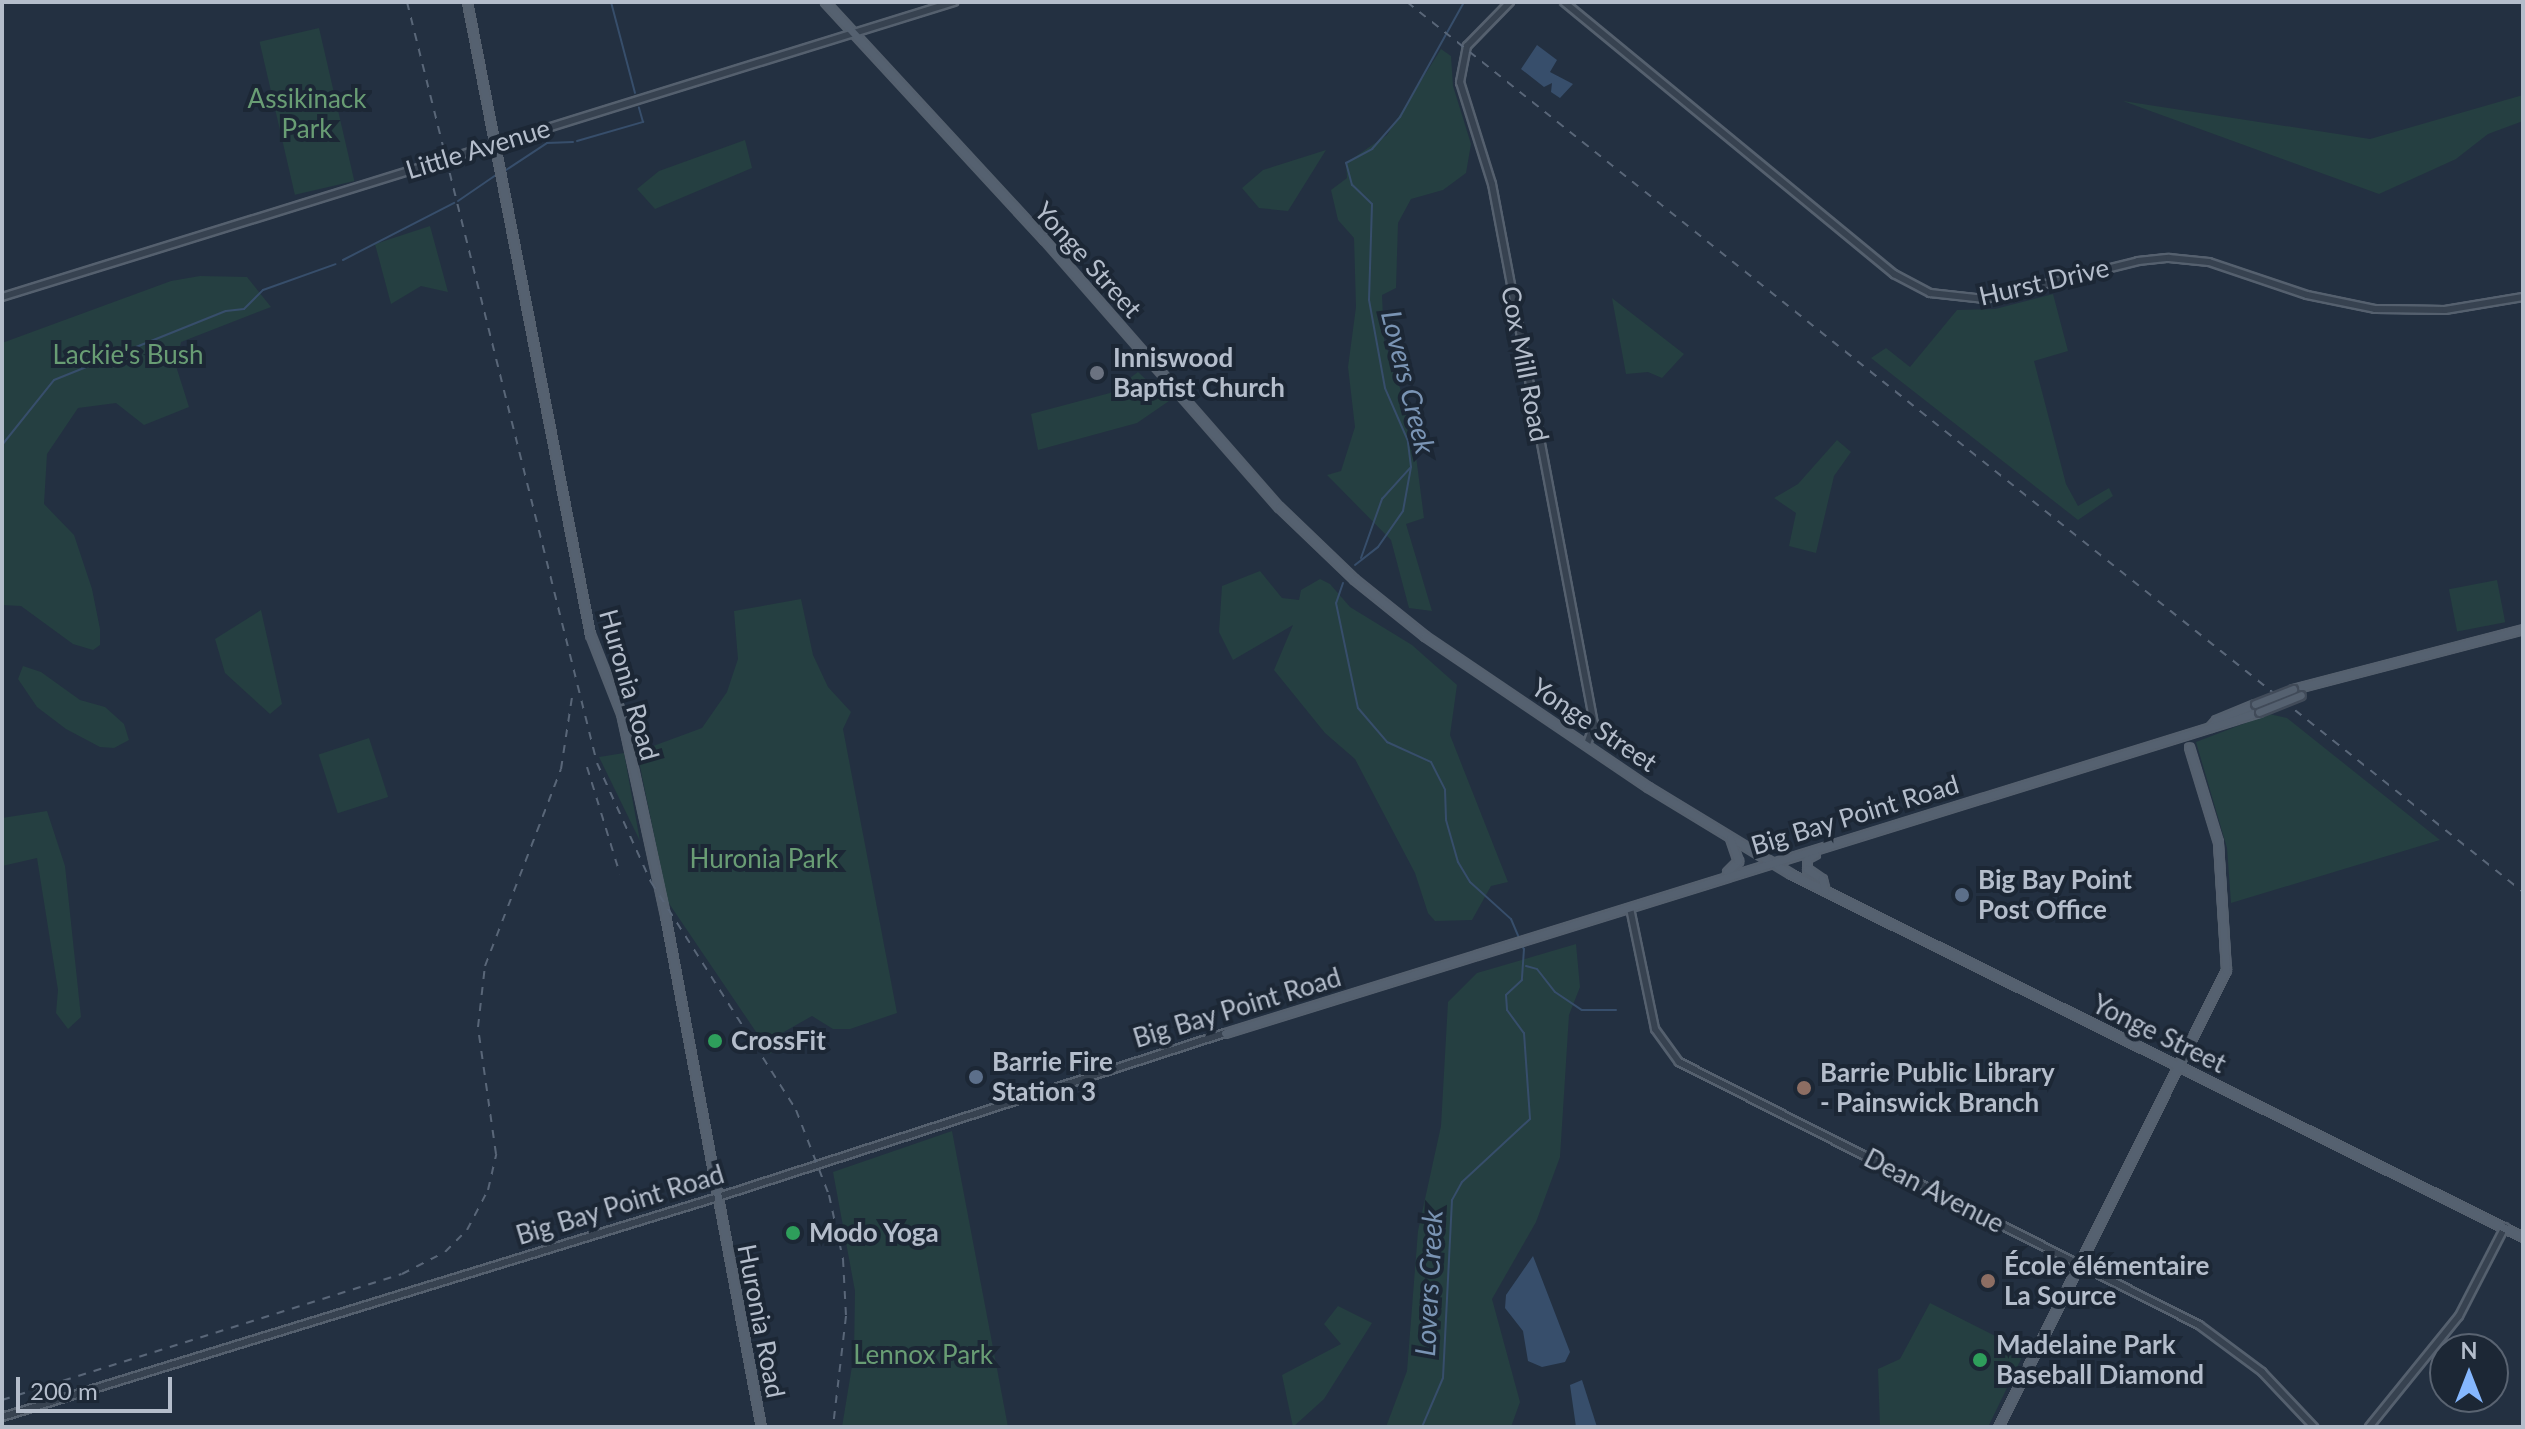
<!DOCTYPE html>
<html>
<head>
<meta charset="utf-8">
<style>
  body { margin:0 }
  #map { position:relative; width:2525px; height:1429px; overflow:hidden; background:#233041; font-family:Lato,sans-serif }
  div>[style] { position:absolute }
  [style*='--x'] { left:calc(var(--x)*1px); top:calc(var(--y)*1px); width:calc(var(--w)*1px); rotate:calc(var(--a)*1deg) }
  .green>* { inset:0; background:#253f41; transform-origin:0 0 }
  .water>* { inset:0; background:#374e6b }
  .stream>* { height:2px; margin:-1px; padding:0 1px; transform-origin:1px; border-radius:1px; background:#374e6b }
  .roads { filter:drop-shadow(2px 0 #55606e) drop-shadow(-2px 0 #55606e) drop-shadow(0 2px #55606e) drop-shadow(0 -2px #55606e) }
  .minor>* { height:6px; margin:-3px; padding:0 3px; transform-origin:3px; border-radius:3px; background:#374250 }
  .major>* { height:7px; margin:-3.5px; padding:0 3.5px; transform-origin:3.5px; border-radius:3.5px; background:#556170 }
  .rail>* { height:2px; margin-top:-1px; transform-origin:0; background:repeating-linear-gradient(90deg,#596678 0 8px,transparent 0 16px) }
  .bridges { filter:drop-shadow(2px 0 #414b59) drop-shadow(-2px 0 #414b59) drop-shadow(0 2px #414b59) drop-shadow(0 -2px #414b59) }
  .major-bridge>* { height:7px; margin:-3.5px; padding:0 3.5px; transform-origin:3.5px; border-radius:3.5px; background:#556170 }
  .dots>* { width:22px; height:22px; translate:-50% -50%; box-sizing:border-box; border:4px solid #1c2735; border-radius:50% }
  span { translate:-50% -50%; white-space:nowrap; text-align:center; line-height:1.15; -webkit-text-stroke:8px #1c2735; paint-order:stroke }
  .park-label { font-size:26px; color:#699d74 }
  .street-label { font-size:26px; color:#b4bdcb }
  .poi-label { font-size:26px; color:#b4bdcb; font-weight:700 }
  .left { translate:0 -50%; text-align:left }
  .water-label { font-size:28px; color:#7a94b4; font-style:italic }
  .frame { position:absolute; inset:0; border:4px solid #b4bdcb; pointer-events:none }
  .north { position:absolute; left:2429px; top:1333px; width:80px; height:80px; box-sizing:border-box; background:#1c2735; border:2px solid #596371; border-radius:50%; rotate:0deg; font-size:22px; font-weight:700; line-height:32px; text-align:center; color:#b4bdcb }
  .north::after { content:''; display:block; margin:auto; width:28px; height:36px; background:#85b7fe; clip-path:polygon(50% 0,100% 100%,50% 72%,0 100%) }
  .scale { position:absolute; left:16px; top:1377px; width:156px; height:36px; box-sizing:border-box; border:4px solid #b4bdcb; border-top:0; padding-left:10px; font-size:24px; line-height:28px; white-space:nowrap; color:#b4bdcb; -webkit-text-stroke:6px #1c2735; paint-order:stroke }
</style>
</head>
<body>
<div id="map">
  <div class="green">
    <i style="left:319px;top:28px;width:157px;height:61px;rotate:77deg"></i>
    <i style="clip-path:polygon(1441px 49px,1451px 56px,1453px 86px,1471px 144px,1466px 173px,1443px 190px,1411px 199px,1398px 223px,1396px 288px,1382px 295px,1384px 339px,1412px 425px,1424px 518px,1406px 524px,1432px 611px,1409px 608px,1391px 540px,1327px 475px,1341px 471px,1355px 427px,1348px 367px,1356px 307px,1354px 238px,1338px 220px,1331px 190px,1347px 178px,1346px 163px,1387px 135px)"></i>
    <i style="clip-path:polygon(2523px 95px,2523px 121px,2488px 134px,2456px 159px,2379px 194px,2123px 101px,2370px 139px)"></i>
    <i style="clip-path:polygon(745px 140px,752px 168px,655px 209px,637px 189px,659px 171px)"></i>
    <i style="clip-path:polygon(1326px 150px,1288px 211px,1259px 208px,1242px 188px,1263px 170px)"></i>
    <i style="clip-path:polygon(430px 226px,448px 292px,421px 286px,391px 304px,375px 244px)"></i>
    <i style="clip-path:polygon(200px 276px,247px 277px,271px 307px,181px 342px,176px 366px,189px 407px,144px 425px,116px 403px,78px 408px,47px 454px,44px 504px,74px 535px,92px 589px,100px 629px,100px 645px,93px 650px,73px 644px,21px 606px,2px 605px,2px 343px,171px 281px)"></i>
    <i style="clip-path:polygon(2053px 294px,2068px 351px,2034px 361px,2066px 484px,2078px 506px,2109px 488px,2113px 496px,2078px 520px,1871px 358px,1886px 348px,1910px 367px,1957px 310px,1995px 309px)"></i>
    <i style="clip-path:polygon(1612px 298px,1684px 354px,1662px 378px,1648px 372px,1626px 374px)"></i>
    <i style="clip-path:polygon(1138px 372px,1169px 401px,1137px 423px,1038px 450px,1031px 414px,1110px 393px)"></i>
    <i style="clip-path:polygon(1837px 440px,1851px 452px,1834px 476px,1816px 553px,1789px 546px,1796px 513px,1774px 498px,1798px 484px)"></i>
    <i style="clip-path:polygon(1260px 571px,1282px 598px,1299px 600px,1301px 590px,1320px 579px,1330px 584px,1350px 607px,1412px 645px,1457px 685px,1450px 735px,1508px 882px,1491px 886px,1472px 920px,1435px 921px,1428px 913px,1415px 873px,1355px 759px,1325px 733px,1274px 670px,1293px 625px,1233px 660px,1219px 632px,1222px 586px)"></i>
    <i style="left:2497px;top:580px;width:43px;height:49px;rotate:79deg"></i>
    <i style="clip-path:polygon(801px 599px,813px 655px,828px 687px,851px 712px,843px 729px,897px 1013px,850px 1029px,833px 1029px,812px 1016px,775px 1037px,771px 1054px,668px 902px,637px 752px,702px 728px,727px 692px,738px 659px,734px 611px)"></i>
    <i style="clip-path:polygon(261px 610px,282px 704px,270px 714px,225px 673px,215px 639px)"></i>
    <i style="clip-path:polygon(23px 666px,41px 672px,80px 700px,105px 707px,124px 724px,129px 740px,114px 748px,100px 747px,66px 729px,37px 707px,18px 679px)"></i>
    <i style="clip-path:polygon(2269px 714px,2287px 718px,2440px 840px,2231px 903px,2227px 848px,2196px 742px)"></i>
    <i style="left:369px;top:738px;width:62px;height:53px;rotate:72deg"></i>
    <i style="clip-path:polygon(624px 753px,640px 841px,599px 757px)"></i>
    <i style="clip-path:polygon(47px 811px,65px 866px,81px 1017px,68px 1029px,56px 1013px,58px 990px,37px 858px,2px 866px,2px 818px)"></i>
    <i style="clip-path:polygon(1576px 944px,1580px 987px,1569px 1015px,1560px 1157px,1536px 1222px,1492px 1299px,1520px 1402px,1511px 1427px,1386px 1427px,1407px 1371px,1418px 1231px,1441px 1126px,1448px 1002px,1477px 973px)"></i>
    <i style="clip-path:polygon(952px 1131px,1008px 1427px,842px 1427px,854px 1354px,855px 1291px,833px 1172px)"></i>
    <i style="clip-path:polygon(1930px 1303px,2025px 1351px,1988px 1427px,1880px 1427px,1878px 1369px,1900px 1359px)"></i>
    <i style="clip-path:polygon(1338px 1306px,1372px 1323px,1324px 1399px,1293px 1427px,1282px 1375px,1341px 1344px,1324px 1324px)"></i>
  </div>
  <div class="water">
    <i style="clip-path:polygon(1537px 45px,1557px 60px,1550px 72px,1573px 84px,1560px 98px,1551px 92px,1552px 83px,1544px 87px,1521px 69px)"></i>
    <i style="clip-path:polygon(1533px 1256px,1570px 1352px,1565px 1362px,1542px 1367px,1528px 1361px,1523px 1331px,1505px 1308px,1506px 1295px)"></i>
    <i style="clip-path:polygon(1582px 1380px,1597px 1427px,1576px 1427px,1570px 1385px)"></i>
  </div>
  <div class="stream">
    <i style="--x:611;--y:2;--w:94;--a:75.2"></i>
    <i style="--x:577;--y:141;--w:69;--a:-16.1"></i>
    <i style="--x:643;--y:122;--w:15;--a:-106"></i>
    <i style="--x:503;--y:172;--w:53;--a:-33.4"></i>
    <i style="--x:547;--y:143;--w:26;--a:-2"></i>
    <i style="--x:458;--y:201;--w:46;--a:-34.4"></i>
    <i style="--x:343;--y:260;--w:125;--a:-27.2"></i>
    <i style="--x:2;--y:445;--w:83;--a:-51.3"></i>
    <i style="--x:54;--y:380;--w:185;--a:-21.9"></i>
    <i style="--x:226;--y:311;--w:18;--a:-6"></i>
    <i style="--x:244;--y:309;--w:27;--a:-45"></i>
    <i style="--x:263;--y:290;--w:77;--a:-19.6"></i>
    <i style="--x:1361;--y:558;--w:63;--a:-70.4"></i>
    <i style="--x:1382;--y:499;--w:42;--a:-47.9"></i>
    <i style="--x:1355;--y:565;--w:29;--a:-38"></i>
    <i style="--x:1378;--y:547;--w:44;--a:-55.2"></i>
    <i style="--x:1403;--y:511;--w:45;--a:-79.7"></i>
    <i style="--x:1411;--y:467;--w:26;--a:-97"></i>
    <i style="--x:1408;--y:441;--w:58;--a:-113.5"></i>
    <i style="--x:1385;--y:388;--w:89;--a:-100.3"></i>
    <i style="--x:1369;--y:300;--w:96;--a:-88.2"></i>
    <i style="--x:1372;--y:204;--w:28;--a:-136"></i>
    <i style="--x:1352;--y:185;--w:23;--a:-105"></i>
    <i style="--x:1346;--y:163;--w:30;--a:-28"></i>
    <i style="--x:1372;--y:149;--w:43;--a:-48.8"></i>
    <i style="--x:1400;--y:117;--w:132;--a:-60.9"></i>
    <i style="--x:1343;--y:583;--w:21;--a:109"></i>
    <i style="--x:1336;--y:603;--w:107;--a:78.2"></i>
    <i style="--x:1358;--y:708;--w:45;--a:49.5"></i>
    <i style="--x:1387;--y:742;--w:48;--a:24.4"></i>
    <i style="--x:1431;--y:762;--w:31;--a:63"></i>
    <i style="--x:1445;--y:790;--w:30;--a:88"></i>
    <i style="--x:1446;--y:820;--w:44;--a:74.1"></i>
    <i style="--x:1458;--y:862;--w:23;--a:59"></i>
    <i style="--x:1470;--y:882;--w:55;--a:42.1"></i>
    <i style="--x:1511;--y:919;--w:33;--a:67"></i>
    <i style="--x:1524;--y:949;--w:31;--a:94"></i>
    <i style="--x:1522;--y:980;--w:22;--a:137"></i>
    <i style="--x:1506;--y:995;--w:15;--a:86"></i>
    <i style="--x:1507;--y:1010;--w:29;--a:54"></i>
    <i style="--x:1524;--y:1033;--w:86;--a:86"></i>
    <i style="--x:1530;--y:1119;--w:93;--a:137.2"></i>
    <i style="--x:1462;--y:1182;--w:21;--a:119"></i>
    <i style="--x:1452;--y:1200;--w:178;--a:92.9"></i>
    <i style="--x:1443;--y:1378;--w:53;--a:113.2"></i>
    <i style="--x:1526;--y:966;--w:11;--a:15"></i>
    <i style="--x:1537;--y:969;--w:29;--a:52"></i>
    <i style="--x:1555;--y:992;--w:32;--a:34"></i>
    <i style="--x:1582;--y:1010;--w:34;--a:0"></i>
  </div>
  <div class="roads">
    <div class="minor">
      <i style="--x:1510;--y:2;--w:62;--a:134.3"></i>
      <i style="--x:1467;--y:46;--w:37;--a:101"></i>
      <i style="--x:1460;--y:82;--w:107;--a:72.6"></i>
      <i style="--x:1492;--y:184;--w:550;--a:79.3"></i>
      <i style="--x:1594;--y:724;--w:21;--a:109"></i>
      <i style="--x:1564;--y:2;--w:428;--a:39.5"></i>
      <i style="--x:1894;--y:274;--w:41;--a:27.8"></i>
      <i style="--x:1930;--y:293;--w:55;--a:6.2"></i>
      <i style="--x:1985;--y:299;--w:158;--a:-13.9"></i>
      <i style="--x:2138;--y:261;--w:31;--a:-6"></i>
      <i style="--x:2169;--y:258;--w:40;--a:5.7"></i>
      <i style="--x:2209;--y:262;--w:103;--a:18.6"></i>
      <i style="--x:2307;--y:295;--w:69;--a:11.6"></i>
      <i style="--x:2375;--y:309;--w:70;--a:0.8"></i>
      <i style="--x:2445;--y:310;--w:79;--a:-9.5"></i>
      <i style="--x:2;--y:297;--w:997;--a:-17.22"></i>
      <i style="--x:1630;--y:908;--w:124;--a:78.3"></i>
      <i style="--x:1655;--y:1029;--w:41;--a:54"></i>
      <i style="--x:1679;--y:1062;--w:583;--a:26.83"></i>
      <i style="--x:2199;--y:1325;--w:79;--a:36.7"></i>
      <i style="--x:2262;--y:1372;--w:76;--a:46.6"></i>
      <i style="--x:2;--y:1417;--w:749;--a:-17.08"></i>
      <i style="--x:718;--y:1197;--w:533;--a:-17.92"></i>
      <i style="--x:2369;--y:1427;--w:143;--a:-51"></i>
      <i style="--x:2459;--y:1316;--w:100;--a:-62.7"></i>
    </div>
    <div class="major">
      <i style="--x:467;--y:2;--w:644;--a:78.99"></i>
      <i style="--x:590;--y:634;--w:85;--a:68.6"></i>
      <i style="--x:621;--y:713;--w:207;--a:77.7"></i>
      <i style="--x:665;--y:915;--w:521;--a:79.38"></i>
      <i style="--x:825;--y:2;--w:323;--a:47.3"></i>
      <i style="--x:1044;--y:239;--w:356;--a:48.8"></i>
      <i style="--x:1279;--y:507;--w:104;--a:43.8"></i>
      <i style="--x:1354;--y:579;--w:91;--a:38.8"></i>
      <i style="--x:1425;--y:636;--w:269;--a:34.1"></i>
      <i style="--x:1648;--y:787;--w:167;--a:31.3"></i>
      <i style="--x:1791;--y:874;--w:817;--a:26.38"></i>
      <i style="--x:2293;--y:689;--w:238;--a:-14.6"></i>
      <i style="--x:2210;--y:727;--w:9;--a:-49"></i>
      <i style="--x:2216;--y:720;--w:42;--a:-22.3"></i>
      <i style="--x:1815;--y:854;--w:9;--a:153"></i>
      <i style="--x:1807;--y:858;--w:11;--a:90"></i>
      <i style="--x:1807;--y:869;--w:18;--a:34"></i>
      <i style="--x:1822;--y:879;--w:12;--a:76"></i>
      <i style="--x:1727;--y:872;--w:16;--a:-45"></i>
      <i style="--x:1738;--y:861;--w:24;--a:-109"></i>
      <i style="--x:1225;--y:1033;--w:1083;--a:-17.25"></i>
      <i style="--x:1998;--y:1427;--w:511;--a:-63.49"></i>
      <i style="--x:2226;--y:970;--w:128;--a:-93.6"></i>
      <i style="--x:2218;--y:842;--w:99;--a:-107"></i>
    </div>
  </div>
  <div class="rail">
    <i style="--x:407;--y:2;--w:784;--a:75.98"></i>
    <i style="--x:597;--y:763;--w:131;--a:65.6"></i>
    <i style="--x:651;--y:882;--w:270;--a:57.5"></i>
    <i style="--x:796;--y:1110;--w:91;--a:68.8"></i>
    <i style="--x:829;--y:1195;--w:66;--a:77.7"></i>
    <i style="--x:843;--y:1259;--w:57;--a:87"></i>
    <i style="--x:846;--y:1316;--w:112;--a:96.7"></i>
    <i style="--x:1407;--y:2;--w:1427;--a:38.57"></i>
    <i style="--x:587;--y:767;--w:112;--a:72.9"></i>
    <i style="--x:2;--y:1400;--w:419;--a:-17.5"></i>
    <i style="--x:402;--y:1274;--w:48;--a:-27.1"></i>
    <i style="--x:445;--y:1252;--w:31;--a:-45"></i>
    <i style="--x:467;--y:1230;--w:45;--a:-62.3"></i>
    <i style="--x:488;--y:1190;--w:37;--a:-77"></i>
    <i style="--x:496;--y:1154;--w:128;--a:-98.1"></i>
    <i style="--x:478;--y:1027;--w:61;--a:-83.5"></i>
    <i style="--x:485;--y:966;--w:211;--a:-68.9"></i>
    <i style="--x:561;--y:769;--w:73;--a:-81.3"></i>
  </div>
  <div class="bridges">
    <div class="major-bridge">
      <i style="--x:2255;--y:704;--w:41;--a:-21.5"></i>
      <i style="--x:2259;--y:712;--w:45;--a:-22"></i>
    </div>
  </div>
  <div class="dots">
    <i style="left:1097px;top:373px;background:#6b7280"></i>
    <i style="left:1962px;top:895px;background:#5c6f8a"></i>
    <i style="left:715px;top:1041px;background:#2e9e5b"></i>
    <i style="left:976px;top:1077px;background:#5c6f8a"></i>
    <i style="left:1804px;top:1088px;background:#8d6e63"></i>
    <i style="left:793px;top:1233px;background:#2e9e5b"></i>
    <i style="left:1988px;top:1281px;background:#8d6e63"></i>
    <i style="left:1980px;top:1360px;background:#2e9e5b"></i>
  </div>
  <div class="park-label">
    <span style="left:307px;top:114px">Assikinack<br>Park</span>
    <span style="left:128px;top:355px">Lackie's Bush</span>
    <span style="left:764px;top:859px">Huronia Park</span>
    <span style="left:923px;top:1355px">Lennox Park</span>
  </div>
  <div class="street-label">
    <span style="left:478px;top:149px;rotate:-17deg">Little Avenue</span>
    <span style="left:1088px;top:260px;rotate:48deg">Yonge Street</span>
    <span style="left:2044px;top:282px;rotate:-13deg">Hurst Drive</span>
    <span style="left:1525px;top:364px;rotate:79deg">Cox Mill Road</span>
    <span style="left:629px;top:685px;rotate:74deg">Huronia Road</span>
    <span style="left:1594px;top:725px;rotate:34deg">Yonge Street</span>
    <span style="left:1855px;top:815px;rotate:-17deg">Big Bay Point Road</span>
    <span style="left:1237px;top:1008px;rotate:-17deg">Big Bay Point Road</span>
    <span style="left:2159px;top:1034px;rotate:26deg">Yonge Street</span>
    <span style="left:1934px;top:1191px;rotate:27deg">Dean Avenue</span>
    <span style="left:620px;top:1205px;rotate:-17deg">Big Bay Point Road</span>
    <span style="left:761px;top:1321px;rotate:79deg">Huronia Road</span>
  </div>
  <div class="poi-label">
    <span class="left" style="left:1113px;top:373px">Inniswood<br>Baptist Church</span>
    <span class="left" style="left:1978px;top:895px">Big Bay Point<br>Post Office</span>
    <span class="left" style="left:731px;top:1041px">CrossFit</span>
    <span class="left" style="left:992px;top:1077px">Barrie Fire<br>Station 3</span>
    <span class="left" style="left:1820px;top:1088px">Barrie Public Library<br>- Painswick Branch</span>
    <span class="left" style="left:809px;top:1233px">Modo Yoga</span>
    <span class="left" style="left:2004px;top:1281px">École élémentaire<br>La Source</span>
    <span class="left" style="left:1996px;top:1360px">Madelaine Park<br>Baseball Diamond</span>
  </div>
  <div class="water-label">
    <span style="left:1409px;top:382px;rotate:76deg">Lovers Creek</span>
    <span style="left:1428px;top:1283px;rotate:-87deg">Lovers Creek</span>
  </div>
  <div class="frame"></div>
  <div class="north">N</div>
  <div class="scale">200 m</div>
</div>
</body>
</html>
